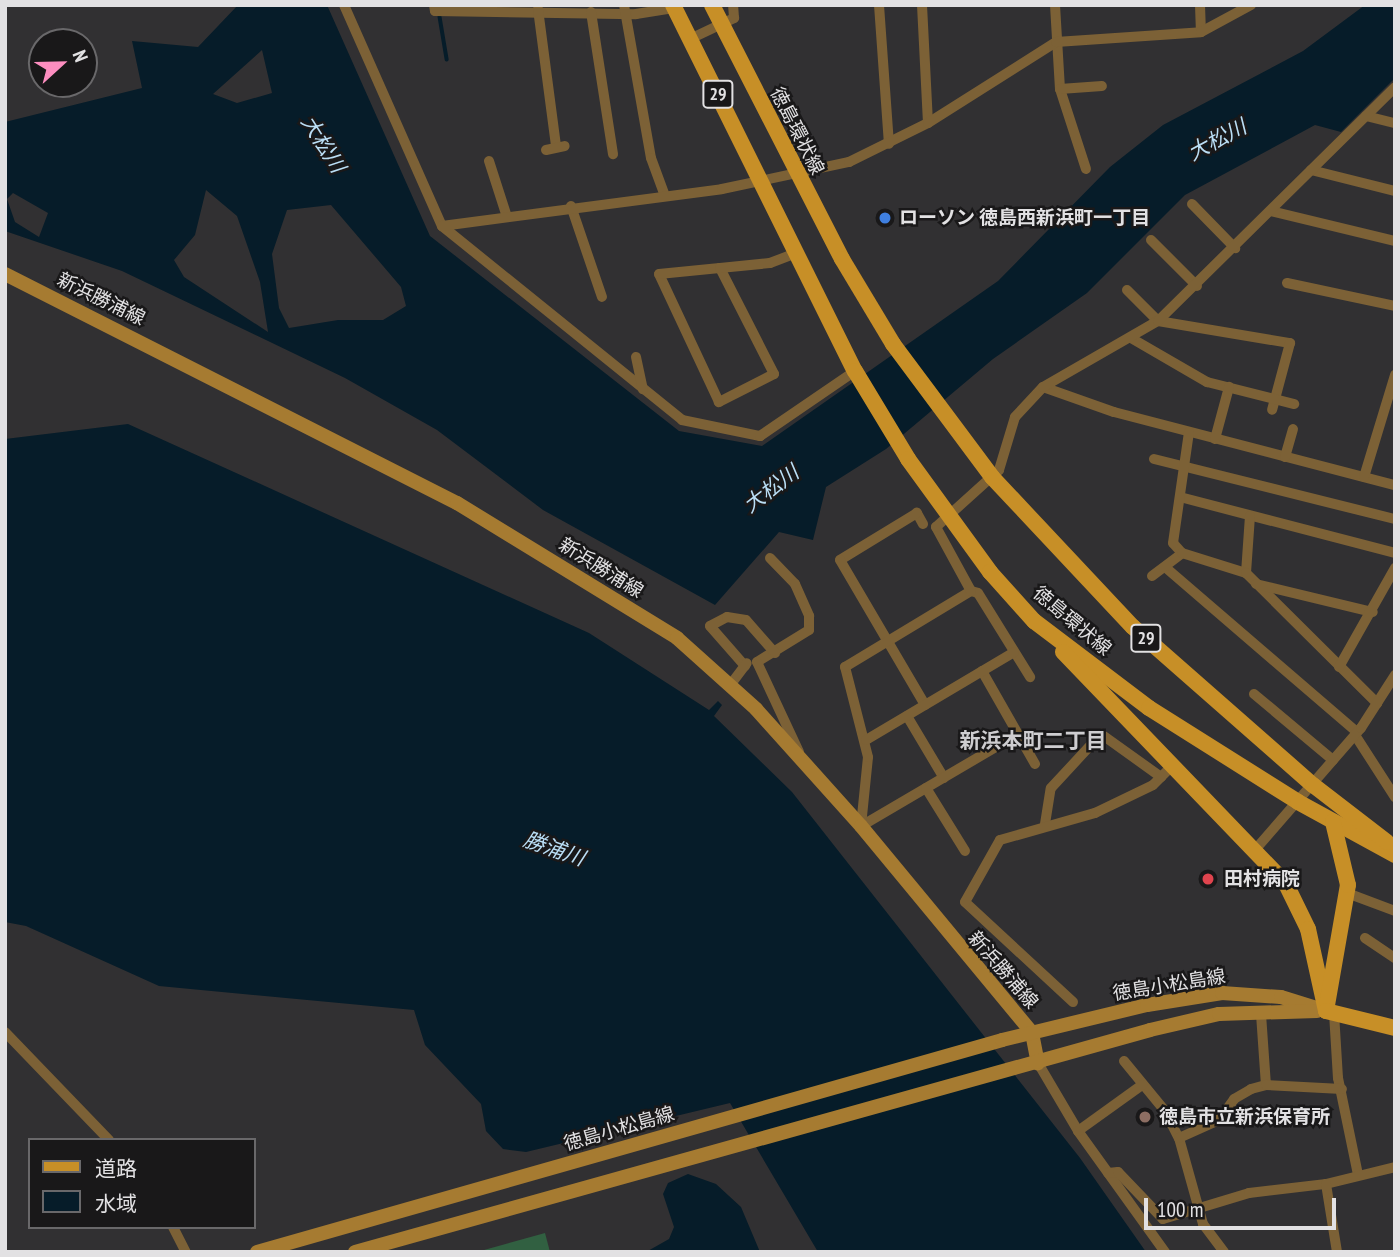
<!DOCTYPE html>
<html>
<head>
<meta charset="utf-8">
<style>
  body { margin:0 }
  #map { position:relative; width:1400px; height:1257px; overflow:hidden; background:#313032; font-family:"PT Sans Narrow","Noto Sans JP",sans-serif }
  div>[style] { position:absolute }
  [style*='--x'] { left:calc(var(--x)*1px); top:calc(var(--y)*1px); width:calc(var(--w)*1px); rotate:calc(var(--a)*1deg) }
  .green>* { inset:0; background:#316041 }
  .water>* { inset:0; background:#061c29 }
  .stream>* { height:3.5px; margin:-1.75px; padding:0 1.75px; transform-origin:1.75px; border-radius:1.75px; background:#061c29 }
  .minor>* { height:10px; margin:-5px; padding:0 5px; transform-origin:5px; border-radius:5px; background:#7c6136 }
  .secondary>* { height:14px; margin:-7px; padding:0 7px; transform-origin:7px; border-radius:7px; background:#a67b31 }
  .primary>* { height:16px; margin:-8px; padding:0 8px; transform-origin:8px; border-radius:8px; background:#c78f27 }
  .dots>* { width:19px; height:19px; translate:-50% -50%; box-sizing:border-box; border:4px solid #191819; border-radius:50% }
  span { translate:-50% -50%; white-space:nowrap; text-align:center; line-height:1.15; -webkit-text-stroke:5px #191819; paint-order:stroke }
  .shield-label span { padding:2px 5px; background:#191819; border:2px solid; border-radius:5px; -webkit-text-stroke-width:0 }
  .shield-label { font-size:18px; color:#e2e1e3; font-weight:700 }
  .street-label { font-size:19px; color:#e2e1e3 }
  .poi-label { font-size:19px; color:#e2e1e3; font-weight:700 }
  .left { translate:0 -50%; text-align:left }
  .water-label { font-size:21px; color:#badef5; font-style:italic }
  .neighbourhood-label { font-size:21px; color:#cecdd0; font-weight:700 }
  .frame { position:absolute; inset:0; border:7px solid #e2e1e3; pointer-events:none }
  .legend { position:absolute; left:28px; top:1138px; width:228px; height:91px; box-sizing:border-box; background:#191819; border:2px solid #69686a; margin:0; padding:9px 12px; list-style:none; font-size:21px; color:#e2e1e3 }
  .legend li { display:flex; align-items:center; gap:14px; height:35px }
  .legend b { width:35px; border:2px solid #69686a }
  .north { position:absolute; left:28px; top:28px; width:70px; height:70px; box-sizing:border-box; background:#191819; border:2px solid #69686a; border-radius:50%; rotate:68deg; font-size:19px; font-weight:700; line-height:28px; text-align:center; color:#e2e1e3 }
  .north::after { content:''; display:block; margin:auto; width:24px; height:32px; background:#fd8ec0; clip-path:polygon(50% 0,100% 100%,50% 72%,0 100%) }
  .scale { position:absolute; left:1144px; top:1198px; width:192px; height:32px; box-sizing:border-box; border:4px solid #e2e1e3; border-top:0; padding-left:9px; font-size:21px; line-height:24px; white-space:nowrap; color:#e2e1e3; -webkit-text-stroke:5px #191819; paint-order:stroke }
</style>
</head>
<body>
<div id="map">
  <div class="green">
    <i style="clip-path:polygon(545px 1233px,550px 1252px,477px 1252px)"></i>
  </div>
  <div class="water">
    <i style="clip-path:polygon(evenodd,238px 5px,327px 5px,430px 236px,679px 431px,762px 446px,998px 281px,1110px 167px,1163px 125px,1303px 51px,1365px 5px,1395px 5px,1395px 78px,1341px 132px,1315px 125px,1185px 195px,1087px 293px,993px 359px,886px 449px,826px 487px,813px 540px,779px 532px,715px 605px,543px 510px,437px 430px,345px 378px,122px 271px,5px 231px,5px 122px,142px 88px,132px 41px,198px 47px,238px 5px,262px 50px,272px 93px,237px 103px,213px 94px,262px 50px,238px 5px,206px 190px,237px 216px,260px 282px,268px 332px,184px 277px,174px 260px,195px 235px,206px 190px,238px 5px,13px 193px,48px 213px,39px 237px,15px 222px,7px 199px,13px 193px,238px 5px,331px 205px,401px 287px,406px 306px,383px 320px,338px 320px,289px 328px,279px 308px,272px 254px,287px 210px,331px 205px)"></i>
    <i style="clip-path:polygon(128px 424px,589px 633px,709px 710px,718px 701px,722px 705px,714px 716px,792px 792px,1080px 1158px,1146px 1252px,818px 1252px,730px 1103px,526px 1152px,503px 1149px,486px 1131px,481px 1104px,425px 1045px,414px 1010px,159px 986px,26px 926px,5px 922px,5px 439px)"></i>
    <i style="clip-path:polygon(688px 1174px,716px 1184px,741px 1207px,760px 1252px,646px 1252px,669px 1239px,674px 1227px,663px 1194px,668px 1183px)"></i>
  </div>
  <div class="stream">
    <i style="--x:440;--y:17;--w:43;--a:80.5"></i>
  </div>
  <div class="minor">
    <i style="--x:344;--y:5;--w:242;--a:66.1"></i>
    <i style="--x:442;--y:226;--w:309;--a:38.9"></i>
    <i style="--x:682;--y:420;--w:80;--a:11.6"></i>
    <i style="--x:760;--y:436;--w:115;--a:-34.4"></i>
    <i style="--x:434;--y:5;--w:6;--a:81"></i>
    <i style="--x:435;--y:11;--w:201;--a:0.9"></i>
    <i style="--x:636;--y:14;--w:38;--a:-9"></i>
    <i style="--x:624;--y:5;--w:155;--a:80"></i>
    <i style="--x:651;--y:158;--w:40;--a:69.8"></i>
    <i style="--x:879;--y:5;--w:139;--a:85.9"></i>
    <i style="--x:922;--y:5;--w:118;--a:87.1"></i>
    <i style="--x:1055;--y:5;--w:84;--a:86.6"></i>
    <i style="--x:1060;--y:89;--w:84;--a:72"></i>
    <i style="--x:1200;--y:5;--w:27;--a:88"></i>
    <i style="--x:538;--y:9;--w:138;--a:82.5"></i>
    <i style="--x:591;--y:12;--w:144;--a:81.2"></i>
    <i style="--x:690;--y:39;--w:49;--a:-25.5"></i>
    <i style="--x:734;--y:18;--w:13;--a:-94"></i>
    <i style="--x:1060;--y:89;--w:42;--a:-4.1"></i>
    <i style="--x:1366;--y:116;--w:30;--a:14"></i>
    <i style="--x:546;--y:150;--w:19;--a:-12"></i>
    <i style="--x:489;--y:161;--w:56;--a:72.2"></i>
    <i style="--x:1311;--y:170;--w:87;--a:14"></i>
    <i style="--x:1192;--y:204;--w:62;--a:45.7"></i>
    <i style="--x:571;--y:206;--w:96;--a:71.2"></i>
    <i style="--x:1271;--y:211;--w:128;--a:13.6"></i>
    <i style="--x:442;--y:226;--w:282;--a:-7.5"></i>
    <i style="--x:722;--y:189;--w:130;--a:-12"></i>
    <i style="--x:849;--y:162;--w:88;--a:-26.3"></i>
    <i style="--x:928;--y:123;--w:151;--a:-32.3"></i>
    <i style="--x:1056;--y:42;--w:145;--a:-3.9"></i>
    <i style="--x:1201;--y:32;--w:57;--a:-28.4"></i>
    <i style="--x:1151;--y:240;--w:65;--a:45"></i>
    <i style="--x:720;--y:268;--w:119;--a:63"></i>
    <i style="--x:774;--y:374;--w:62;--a:153"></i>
    <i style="--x:719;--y:402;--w:141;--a:-115.1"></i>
    <i style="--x:659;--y:274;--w:61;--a:-5.6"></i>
    <i style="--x:720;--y:268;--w:50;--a:-5.7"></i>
    <i style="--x:770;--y:263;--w:28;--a:-21"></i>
    <i style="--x:1287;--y:283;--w:110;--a:12"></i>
    <i style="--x:1127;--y:290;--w:44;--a:45"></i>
    <i style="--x:1158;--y:321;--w:134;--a:9.5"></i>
    <i style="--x:1290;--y:343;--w:69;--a:105"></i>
    <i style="--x:1131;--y:338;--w:88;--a:30.1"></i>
    <i style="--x:1207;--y:382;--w:90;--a:14.2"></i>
    <i style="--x:636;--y:357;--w:33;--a:78"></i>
    <i style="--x:1043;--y:387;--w:75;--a:19.4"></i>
    <i style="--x:1114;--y:412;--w:290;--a:14.6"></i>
    <i style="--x:1215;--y:439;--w:54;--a:-74.9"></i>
    <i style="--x:1285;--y:457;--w:29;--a:-74"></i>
    <i style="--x:1154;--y:459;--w:248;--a:14"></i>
    <i style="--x:1364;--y:477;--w:107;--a:-73.1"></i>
    <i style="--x:1180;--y:497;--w:222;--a:14.6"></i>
    <i style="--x:923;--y:524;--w:13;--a:-119"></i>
    <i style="--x:917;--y:513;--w:90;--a:148.6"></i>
    <i style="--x:840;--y:560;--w:168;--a:59.6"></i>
    <i style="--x:1182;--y:553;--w:13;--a:-132"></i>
    <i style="--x:1173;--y:543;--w:112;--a:-81.8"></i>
    <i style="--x:770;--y:558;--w:36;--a:46"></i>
    <i style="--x:795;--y:584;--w:35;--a:66"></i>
    <i style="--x:809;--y:616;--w:14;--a:90"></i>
    <i style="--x:809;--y:630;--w:61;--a:148.4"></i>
    <i style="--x:757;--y:662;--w:99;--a:65"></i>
    <i style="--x:1165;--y:567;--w:253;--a:40.7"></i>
    <i style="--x:1246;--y:573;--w:57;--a:-86"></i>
    <i style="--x:1152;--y:576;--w:38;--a:-37"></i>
    <i style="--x:1182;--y:553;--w:67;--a:17.4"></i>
    <i style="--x:1246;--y:573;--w:185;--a:44.8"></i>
    <i style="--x:1256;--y:584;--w:120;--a:13.5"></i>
    <i style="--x:971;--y:591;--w:7;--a:16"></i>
    <i style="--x:978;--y:593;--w:99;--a:58.2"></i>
    <i style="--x:745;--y:666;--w:53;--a:-131.2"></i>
    <i style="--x:710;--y:626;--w:19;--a:-28"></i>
    <i style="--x:727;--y:617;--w:19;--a:9"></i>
    <i style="--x:746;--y:620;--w:44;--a:48.7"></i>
    <i style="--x:1339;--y:667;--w:114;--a:-60.5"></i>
    <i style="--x:982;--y:671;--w:107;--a:60.3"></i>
    <i style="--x:731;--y:684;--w:26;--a:-53"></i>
    <i style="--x:1254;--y:694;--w:103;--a:39.9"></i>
    <i style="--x:907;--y:716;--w:72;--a:59.2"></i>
    <i style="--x:1018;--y:734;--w:182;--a:149.6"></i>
    <i style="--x:861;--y:826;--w:69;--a:-84.2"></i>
    <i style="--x:868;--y:757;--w:93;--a:-104.3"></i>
    <i style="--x:845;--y:667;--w:147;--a:-31.1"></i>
    <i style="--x:971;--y:591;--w:73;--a:-118.7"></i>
    <i style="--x:936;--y:527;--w:85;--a:-42.1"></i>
    <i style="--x:999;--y:470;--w:55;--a:-73.2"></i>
    <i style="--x:1015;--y:417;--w:41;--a:-47"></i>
    <i style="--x:1043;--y:387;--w:133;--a:-29.9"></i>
    <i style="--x:1158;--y:321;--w:333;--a:-44.6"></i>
    <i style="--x:1355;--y:735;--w:74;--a:57.2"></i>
    <i style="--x:866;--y:740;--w:172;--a:-30.7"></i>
    <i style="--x:926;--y:788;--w:74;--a:58.2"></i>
    <i style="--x:1045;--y:824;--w:36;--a:-81"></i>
    <i style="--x:1051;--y:788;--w:74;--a:-47.2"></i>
    <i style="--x:1101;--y:734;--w:74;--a:35.6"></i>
    <i style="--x:1254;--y:851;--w:163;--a:-49"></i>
    <i style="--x:1361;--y:728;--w:63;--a:-57.3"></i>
    <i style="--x:1347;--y:893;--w:51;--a:20.6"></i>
    <i style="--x:1365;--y:938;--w:36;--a:34"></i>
    <i style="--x:1073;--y:1002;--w:147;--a:-137.2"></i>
    <i style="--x:965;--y:902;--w:71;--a:-60.6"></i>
    <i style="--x:1000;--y:840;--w:99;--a:-15.9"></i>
    <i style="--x:1095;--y:813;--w:64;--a:-25.8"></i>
    <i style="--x:1153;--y:785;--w:25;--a:-45"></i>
    <i style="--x:1334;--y:1013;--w:65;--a:86.5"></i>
    <i style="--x:1338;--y:1078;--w:99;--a:78.3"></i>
    <i style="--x:1261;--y:1014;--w:71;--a:86"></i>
    <i style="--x:5;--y:1032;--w:150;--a:46.1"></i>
    <i style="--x:1124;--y:1061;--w:65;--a:50.6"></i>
    <i style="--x:1165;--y:1111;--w:30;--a:63"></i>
    <i style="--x:1179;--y:1138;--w:89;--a:74.4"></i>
    <i style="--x:1203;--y:1224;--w:35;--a:53"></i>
    <i style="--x:1038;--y:1063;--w:79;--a:59.5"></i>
    <i style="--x:1078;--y:1131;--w:149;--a:54.3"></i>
    <i style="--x:1078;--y:1131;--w:79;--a:-35.7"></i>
    <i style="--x:1179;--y:1138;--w:44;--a:-24.2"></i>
    <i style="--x:1219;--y:1120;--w:26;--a:-54"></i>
    <i style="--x:1234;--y:1099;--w:20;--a:-30"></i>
    <i style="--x:1251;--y:1089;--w:16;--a:-15"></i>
    <i style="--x:1266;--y:1085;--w:76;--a:3"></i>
    <i style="--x:1108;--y:1173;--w:10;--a:-6"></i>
    <i style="--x:1118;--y:1172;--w:65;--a:46.2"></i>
    <i style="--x:1163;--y:1219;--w:90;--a:-16.8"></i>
    <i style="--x:1249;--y:1193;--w:78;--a:-6.7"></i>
    <i style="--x:1326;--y:1184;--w:71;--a:-13.8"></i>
    <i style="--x:1326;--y:1184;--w:69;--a:80.8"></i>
    <i style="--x:173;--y:1227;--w:28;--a:63"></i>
  </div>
  <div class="secondary">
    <i style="--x:5;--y:274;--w:507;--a:26.87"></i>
    <i style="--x:457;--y:503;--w:258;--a:31.5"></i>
    <i style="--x:677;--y:638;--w:106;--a:41.9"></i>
    <i style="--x:756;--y:709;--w:157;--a:48.1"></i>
    <i style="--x:861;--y:826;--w:268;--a:50.4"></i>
    <i style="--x:1032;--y:1033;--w:31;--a:79"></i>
    <i style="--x:257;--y:1252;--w:775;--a:-15.88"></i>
    <i style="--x:1002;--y:1040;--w:149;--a:-13.6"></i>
    <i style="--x:1147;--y:1005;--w:76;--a:-9.1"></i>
    <i style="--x:1222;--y:993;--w:59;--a:3.9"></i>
    <i style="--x:1281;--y:997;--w:47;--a:17.3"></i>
    <i style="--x:355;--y:1252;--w:825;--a:-15.6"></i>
    <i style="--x:1150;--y:1030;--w:71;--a:-13.1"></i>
    <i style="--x:1219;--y:1014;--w:98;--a:-1.8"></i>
  </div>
  <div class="primary">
    <i style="--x:673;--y:5;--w:409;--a:63.6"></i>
    <i style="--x:855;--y:371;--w:103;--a:58.9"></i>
    <i style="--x:908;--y:459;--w:140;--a:54"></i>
    <i style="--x:990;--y:572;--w:66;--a:48.1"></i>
    <i style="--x:1034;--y:621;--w:144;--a:37.1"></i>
    <i style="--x:1149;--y:708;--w:176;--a:32.2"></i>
    <i style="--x:1298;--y:802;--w:111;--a:28.7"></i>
    <i style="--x:712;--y:5;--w:285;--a:62.9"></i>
    <i style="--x:842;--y:259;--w:99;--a:59"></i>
    <i style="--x:893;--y:344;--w:166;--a:53.3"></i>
    <i style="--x:992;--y:477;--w:206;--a:46.8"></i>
    <i style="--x:1133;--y:627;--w:240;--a:41.3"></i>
    <i style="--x:1313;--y:785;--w:93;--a:37.6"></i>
    <i style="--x:1063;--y:652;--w:322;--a:46.1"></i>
    <i style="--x:1286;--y:884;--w:50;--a:63.9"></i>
    <i style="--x:1308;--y:929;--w:84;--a:77.6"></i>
    <i style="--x:1327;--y:1005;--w:122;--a:-80.1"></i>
    <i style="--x:1348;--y:885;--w:65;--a:-103.4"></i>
    <i style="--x:1326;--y:1011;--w:71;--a:13.8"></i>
  </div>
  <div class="dots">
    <i style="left:885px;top:218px;background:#3f7fe0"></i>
    <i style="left:1208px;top:879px;background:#e0444e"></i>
    <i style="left:1145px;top:1117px;background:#8d6e63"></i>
  </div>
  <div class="shield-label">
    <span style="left:718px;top:94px">29</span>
    <span style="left:1146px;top:638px">29</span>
  </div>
  <div class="street-label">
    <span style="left:797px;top:131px;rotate:63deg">徳島環状線</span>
    <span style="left:101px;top:299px;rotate:26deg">新浜勝浦線</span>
    <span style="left:601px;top:568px;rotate:32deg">新浜勝浦線</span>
    <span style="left:1072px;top:621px;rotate:40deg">徳島環状線</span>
    <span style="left:1003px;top:970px;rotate:49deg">新浜勝浦線</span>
    <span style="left:1169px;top:985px;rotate:-9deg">徳島小松島線</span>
    <span style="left:619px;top:1129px;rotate:-16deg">徳島小松島線</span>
  </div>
  <div class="poi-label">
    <span class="left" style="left:899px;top:218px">ローソン 徳島西新浜町一丁目</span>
    <span class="left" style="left:1224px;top:879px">田村病院</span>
    <span class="left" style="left:1159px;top:1117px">徳島市立新浜保育所</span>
  </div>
  <div class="water-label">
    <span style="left:1217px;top:140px;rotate:-28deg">大松川</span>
    <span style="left:323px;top:144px;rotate:58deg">大松川</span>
    <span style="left:771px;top:489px;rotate:-37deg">大松川</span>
    <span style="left:554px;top:849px;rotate:19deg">勝浦川</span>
  </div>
  <div class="neighbourhood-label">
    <span style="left:1033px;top:741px">新浜本町二丁目</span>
  </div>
  <div class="frame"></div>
  <ul class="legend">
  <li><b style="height:9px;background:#c78f27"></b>道路</li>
  <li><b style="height:19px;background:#061c29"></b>水域</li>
  </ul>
  <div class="north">N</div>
  <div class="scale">100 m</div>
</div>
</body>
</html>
